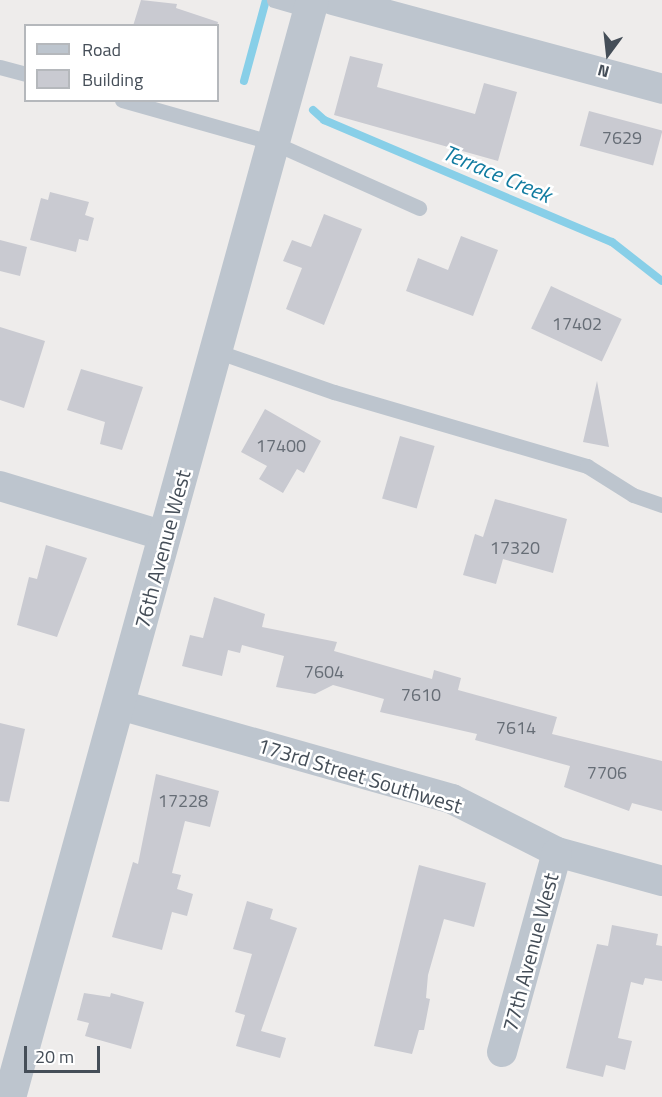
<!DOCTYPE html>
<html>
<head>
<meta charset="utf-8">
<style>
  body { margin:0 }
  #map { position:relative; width:662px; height:1097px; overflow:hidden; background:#eeeceb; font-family:"Titillium Web",sans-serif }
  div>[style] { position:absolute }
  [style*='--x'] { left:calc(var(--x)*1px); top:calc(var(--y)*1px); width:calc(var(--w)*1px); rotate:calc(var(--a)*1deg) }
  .stream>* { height:8px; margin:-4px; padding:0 4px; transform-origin:4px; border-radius:4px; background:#88cfe8 }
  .building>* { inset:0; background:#c9cad1; transform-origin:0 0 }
  .service>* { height:15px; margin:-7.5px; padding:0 7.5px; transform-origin:7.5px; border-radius:7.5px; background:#bdc5ce }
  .minor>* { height:30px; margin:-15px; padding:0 15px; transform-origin:15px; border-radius:15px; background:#bdc5ce }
  .tertiary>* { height:33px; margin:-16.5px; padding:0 16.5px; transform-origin:16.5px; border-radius:16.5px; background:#bdc5ce }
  span { translate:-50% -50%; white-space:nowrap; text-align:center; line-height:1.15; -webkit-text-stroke:5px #fff; paint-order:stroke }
  .number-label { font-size:18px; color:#666d76 }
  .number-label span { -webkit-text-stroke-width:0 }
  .street-label { font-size:21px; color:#454e58 }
  .water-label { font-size:22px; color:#107ba0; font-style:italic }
  .legend { position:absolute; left:24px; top:24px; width:195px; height:78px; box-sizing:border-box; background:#fff; border:2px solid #b5b8bc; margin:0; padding:8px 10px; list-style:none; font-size:18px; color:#454e58 }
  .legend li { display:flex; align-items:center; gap:12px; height:30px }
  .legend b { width:30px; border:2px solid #b5b8bc }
  .north { position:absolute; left:578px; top:24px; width:60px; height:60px; -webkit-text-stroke:4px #fff; paint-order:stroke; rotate:195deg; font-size:16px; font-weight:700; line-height:24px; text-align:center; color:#454e58 }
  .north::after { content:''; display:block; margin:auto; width:21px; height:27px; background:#454e58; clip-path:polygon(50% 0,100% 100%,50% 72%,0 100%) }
  .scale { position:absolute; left:24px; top:1046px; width:76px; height:27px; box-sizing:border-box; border:3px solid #454e58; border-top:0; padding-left:8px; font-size:18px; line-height:21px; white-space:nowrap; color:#454e58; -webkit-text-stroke:4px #fff; paint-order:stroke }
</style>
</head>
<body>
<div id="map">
  <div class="stream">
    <i style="--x:244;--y:81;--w:84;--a:-74.8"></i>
    <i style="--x:313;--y:110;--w:15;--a:42"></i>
    <i style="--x:324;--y:120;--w:313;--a:23"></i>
    <i style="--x:612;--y:242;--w:63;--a:38"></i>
  </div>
  <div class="building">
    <i style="clip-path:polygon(141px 0,177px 4px,176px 8px,218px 22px,217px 26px,133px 26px)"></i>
    <i style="clip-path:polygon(350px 56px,383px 64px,377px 87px,475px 114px,484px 83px,517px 92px,498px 161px,334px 115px)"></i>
    <i style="left:589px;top:111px;width:76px;height:36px;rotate:15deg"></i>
    <i style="clip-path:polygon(50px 192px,89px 202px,85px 215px,94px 218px,88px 241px,79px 239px,76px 252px,30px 240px,41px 198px,48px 200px)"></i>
    <i style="clip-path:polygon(324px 214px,362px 229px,324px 325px,286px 309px,302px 268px,283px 261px,292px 240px,311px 247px)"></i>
    <i style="clip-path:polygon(461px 236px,498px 250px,473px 316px,406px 291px,418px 258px,448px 270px)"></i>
    <i style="clip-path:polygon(0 240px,27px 247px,20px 276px,0 271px)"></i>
    <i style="left:551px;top:286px;width:78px;height:47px;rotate:25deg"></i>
    <i style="clip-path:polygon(0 327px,45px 341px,24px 408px,0 400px)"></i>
    <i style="clip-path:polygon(81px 369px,143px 387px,122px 450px,100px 444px,105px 422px,67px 410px)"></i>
    <i style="clip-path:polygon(597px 381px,609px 447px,583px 442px)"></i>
    <i style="clip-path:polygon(265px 409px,321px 441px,304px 473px,297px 469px,283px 493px,259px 479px,267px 466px,241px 452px)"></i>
    <i style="left:400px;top:436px;width:36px;height:65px;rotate:16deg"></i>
    <i style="clip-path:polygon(495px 499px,567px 519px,553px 573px,503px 559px,496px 584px,463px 575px,475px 534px,483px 537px)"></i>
    <i style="clip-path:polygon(46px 545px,87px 558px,57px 637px,17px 625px,29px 577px,37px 579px)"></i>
    <i style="clip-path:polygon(214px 597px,265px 614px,262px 627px,337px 642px,334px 651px,432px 679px,434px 670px,461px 678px,458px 690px,557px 717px,552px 734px,662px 761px,662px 811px,632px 803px,629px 811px,564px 787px,570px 766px,475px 740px,477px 734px,380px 712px,384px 699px,333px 685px,315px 694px,276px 687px,284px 656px,242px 645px,240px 653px,228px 650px,222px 676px,182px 666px,190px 635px,203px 638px)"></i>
    <i style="clip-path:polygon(0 723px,25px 729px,9px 802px,0 801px)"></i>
    <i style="clip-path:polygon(156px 774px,219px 791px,210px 827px,185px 821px,172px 873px,181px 875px,177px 889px,193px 894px,187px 916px,172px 912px,162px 950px,112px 937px,133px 862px,138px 864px)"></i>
    <i style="clip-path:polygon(419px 865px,486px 883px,474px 927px,444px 919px,428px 975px,426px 998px,430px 999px,424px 1030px,419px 1030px,412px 1054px,374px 1046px)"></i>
    <i style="clip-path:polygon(247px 901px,273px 909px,270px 919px,297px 928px,261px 1031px,286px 1038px,280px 1058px,236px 1046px,245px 1015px,235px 1012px,252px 954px,233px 949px)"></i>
    <i style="clip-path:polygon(612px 925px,658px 934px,656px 945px,662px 946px,662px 981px,645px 978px,643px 985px,631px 982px,618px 1038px,632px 1041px,625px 1070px,606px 1065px,603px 1077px,566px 1068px,597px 944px,608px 946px)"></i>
    <i style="clip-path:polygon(84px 993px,110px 997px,111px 993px,144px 1002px,131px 1049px,85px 1036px,89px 1023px,77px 1020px)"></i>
  </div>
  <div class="service">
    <i style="--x:274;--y:0;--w:36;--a:16"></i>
    <i style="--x:0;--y:67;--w:27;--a:15"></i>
    <i style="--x:122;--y:100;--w:158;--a:15.8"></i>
    <i style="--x:274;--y:143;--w:159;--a:24.1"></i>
    <i style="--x:216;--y:351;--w:125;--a:19.2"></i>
    <i style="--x:334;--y:392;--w:264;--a:16.3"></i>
    <i style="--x:587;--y:466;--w:54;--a:32.2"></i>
    <i style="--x:633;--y:495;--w:31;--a:19"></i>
  </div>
  <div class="minor">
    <i style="--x:333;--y:0;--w:341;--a:15.1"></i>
    <i style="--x:0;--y:486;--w:172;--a:16.9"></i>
    <i style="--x:120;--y:705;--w:345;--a:15.8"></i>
    <i style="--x:452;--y:799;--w:118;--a:26.8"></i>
    <i style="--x:557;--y:852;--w:109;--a:15.4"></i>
    <i style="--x:502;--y:1052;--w:207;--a:-74.6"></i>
  </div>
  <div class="tertiary">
    <i style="--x:9;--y:1097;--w:1138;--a:-74.56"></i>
  </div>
  <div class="number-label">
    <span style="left:622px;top:138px">7629</span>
    <span style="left:577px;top:324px">17402</span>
    <span style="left:281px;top:446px">17400</span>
    <span style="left:515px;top:548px">17320</span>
    <span style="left:324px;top:672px">7604</span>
    <span style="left:421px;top:695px">7610</span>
    <span style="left:516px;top:728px">7614</span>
    <span style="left:607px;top:773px">7706</span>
    <span style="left:183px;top:801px">17228</span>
  </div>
  <div class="street-label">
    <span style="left:162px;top:549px;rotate:-75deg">76th Avenue West</span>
    <span style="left:360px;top:775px;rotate:17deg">173rd Street Southwest</span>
    <span style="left:530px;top:952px;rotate:-75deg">77th Avenue West</span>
  </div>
  <div class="water-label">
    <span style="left:497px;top:174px;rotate:23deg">Terrace Creek</span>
  </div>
  <ul class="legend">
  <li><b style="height:8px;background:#bdc5ce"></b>Road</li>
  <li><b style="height:16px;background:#c9cad1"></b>Building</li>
  </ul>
  <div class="north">N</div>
  <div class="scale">20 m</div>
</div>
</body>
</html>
